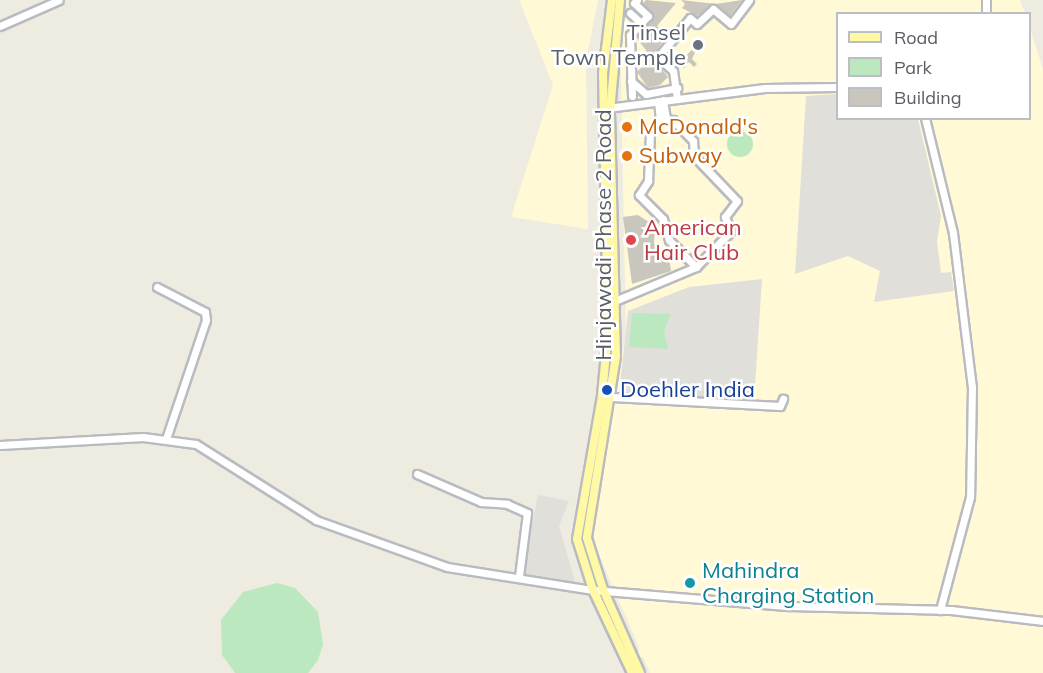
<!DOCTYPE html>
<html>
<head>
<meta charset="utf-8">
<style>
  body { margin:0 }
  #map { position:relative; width:1043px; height:673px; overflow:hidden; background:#eeece1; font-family:Mulish,sans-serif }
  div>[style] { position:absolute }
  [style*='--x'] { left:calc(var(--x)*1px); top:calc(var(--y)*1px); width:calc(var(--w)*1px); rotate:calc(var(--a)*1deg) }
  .commercial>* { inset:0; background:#fff9d5 }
  .industrial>* { inset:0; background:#e1dfd9 }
  .green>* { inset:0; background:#bbe8bf }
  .round { border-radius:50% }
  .building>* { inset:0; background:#c9c6be }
  .roads { filter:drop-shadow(2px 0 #b9bbc1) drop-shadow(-2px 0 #b9bbc1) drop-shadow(0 2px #b9bbc1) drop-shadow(0 -2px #b9bbc1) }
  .minor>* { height:7px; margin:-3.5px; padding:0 3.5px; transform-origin:3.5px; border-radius:3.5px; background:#fff }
  .major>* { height:8px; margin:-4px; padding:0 4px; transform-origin:4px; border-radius:4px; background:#fff8a5 }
  .dots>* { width:16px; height:16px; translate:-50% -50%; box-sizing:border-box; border:3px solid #fff; border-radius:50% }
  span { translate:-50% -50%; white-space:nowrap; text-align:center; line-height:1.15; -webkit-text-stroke:5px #fff; paint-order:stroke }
  .worship-label { font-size:22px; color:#5b616d }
  .right { translate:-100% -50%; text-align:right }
  .food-label { font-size:22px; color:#c56008 }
  .left { translate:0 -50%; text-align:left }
  .health-label { font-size:22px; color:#be3a42 }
  .street-label { font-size:22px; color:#5a5d63 }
  .transit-label { font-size:22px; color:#164399 }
  .culture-label { font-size:22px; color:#0d838f }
  .legend { position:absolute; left:836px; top:12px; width:195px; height:108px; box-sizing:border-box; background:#fff; border:2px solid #bdbec1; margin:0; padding:8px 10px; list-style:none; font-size:18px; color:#5a5d63 }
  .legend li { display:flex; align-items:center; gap:12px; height:30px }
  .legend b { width:30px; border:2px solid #bdbec1 }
</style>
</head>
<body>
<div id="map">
  <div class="commercial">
    <i style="clip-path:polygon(519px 0,598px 0,586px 62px,588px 229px,511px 217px,553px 85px)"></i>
    <i style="clip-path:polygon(626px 0,1020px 0,1025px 13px,838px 14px,838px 118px,1030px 118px,1030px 28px,1043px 69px,1043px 673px,650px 673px,643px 657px,638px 657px,639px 647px,588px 530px,626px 334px,620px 34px)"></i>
  </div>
  <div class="industrial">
    <i style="clip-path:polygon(837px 94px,838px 118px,918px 119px,941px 216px,937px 242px,941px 273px,951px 272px,954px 291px,874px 302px,880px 271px,848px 256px,795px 274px,806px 96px)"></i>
    <i style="clip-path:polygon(762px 279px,754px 401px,619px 393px,628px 311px,689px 287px)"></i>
    <i style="clip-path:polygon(538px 495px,569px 501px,559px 526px,576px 585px,522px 576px)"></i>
  </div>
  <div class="green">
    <i class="round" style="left:727px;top:131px;width:26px;height:26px"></i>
    <i style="clip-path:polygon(632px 313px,671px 314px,664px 330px,668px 349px,629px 347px)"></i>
    <i style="clip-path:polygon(277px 583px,295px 588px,318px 612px,323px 644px,318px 660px,308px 673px,235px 673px,222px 655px,221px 620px,243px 592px)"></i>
  </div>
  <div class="building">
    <i style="clip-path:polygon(646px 0,676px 3px,657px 26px,667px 35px,652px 57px,668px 77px,660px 85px,648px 88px,637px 72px,651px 57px,636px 37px,653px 18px,643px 3px)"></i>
    <i style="clip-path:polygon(681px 0,716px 4px,742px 0,730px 16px,714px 3px,697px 16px,682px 8px,685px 4px)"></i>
    <i style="clip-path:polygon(701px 40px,692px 59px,697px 64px,694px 67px,689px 62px,684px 68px,675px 60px,679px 55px,683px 59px)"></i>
    <i style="clip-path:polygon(638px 215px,655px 226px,654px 243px,669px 258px,671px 271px,632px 284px,623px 217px)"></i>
  </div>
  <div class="roads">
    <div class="minor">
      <i style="--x:630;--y:13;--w:15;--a:42"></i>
      <i style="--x:986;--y:14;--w:14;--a:-90"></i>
      <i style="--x:0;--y:26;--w:64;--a:-23.8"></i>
      <i style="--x:631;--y:81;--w:20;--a:41"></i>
      <i style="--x:646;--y:94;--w:32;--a:-11"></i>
      <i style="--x:632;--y:96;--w:61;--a:-91.9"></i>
      <i style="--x:630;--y:35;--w:26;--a:-47"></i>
      <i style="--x:648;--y:16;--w:19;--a:-137"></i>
      <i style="--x:634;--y:3;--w:4;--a:-45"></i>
      <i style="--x:677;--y:99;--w:28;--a:-98"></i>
      <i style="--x:673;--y:71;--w:21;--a:-137"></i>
      <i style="--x:658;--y:57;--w:50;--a:-50.6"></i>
      <i style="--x:690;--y:18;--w:9;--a:41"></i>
      <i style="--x:697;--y:24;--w:22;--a:-43"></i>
      <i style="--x:713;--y:9;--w:23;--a:40"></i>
      <i style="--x:731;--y:24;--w:30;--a:-53"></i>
      <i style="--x:663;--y:100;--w:18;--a:81"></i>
      <i style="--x:658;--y:101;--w:18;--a:84"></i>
      <i style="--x:607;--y:108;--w:159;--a:-7.2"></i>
      <i style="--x:765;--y:88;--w:73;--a:-0.8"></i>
      <i style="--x:925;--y:118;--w:118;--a:76.3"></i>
      <i style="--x:953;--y:233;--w:155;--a:83"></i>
      <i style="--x:972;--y:387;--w:110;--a:91"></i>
      <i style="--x:970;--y:497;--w:117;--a:104.9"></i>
      <i style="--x:157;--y:287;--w:54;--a:27.5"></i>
      <i style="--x:205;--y:312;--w:8;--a:83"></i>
      <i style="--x:206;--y:320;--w:126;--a:108.6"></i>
      <i style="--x:617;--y:300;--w:86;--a:-22.7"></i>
      <i style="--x:696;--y:267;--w:38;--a:-135"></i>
      <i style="--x:669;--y:240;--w:22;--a:-106"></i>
      <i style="--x:663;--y:219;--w:34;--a:-135"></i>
      <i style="--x:639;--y:195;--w:17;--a:-57"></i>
      <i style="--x:648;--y:181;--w:48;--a:-87.6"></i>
      <i style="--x:650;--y:133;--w:17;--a:-54"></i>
      <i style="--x:660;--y:119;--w:13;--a:4"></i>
      <i style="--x:673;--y:120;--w:29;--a:46"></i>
      <i style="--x:693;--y:141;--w:15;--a:86"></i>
      <i style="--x:694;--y:156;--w:62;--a:46.3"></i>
      <i style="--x:737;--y:201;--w:20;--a:127"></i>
      <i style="--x:725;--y:217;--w:15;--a:67"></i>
      <i style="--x:731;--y:231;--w:50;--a:134.2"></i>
      <i style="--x:612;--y:397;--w:168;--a:3.1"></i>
      <i style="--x:780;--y:406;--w:8;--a:-67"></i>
      <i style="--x:0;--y:445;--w:143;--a:-3.2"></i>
      <i style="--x:143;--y:437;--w:53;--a:7.5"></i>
      <i style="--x:196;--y:444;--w:142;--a:32.3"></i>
      <i style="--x:316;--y:520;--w:139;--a:19.7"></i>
      <i style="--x:447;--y:567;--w:148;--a:9"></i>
      <i style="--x:593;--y:590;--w:197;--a:4.7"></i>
      <i style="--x:789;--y:606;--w:162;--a:1.4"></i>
      <i style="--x:951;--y:610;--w:93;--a:6.8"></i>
      <i style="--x:417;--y:474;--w:70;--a:23.6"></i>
      <i style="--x:481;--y:502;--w:26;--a:4"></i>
      <i style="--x:507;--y:504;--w:22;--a:24"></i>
      <i style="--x:527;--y:513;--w:64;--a:97.2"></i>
    </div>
    <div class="major">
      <i style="--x:612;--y:0;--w:74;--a:97"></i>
      <i style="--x:603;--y:73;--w:258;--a:88.9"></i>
      <i style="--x:608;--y:331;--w:65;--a:95.3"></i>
      <i style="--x:602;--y:396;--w:145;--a:99.9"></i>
      <i style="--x:577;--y:539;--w:53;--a:72.6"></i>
      <i style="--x:593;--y:590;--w:92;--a:64.8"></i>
      <i style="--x:620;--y:0;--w:112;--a:95.1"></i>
      <i style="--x:610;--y:112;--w:244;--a:88.6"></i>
      <i style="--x:616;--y:356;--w:184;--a:99.1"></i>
      <i style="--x:587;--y:538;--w:53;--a:72.6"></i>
      <i style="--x:603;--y:589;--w:92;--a:66.2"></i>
    </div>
  </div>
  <div class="dots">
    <i style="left:698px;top:45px;background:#6b7280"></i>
    <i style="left:627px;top:127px;background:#e8710a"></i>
    <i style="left:627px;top:156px;background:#e8710a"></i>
    <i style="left:631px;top:240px;background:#e0444e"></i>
    <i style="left:607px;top:390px;background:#1a4fb4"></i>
    <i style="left:690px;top:583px;background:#0f9aa8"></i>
  </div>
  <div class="worship-label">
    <span class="right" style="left:686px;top:45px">Tinsel<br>Town Temple</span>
  </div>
  <div class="food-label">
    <span class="left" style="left:639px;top:127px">McDonald's</span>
    <span class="left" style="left:639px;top:156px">Subway</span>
  </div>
  <div class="health-label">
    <span class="left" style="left:644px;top:240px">American<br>Hair Club</span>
  </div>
  <div class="street-label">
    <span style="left:604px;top:235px;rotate:-90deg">Hinjawadi Phase 2 Road</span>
  </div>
  <div class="transit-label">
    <span class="left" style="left:620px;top:390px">Doehler India</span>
  </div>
  <div class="culture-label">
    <span class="left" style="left:702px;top:583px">Mahindra<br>Charging Station</span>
  </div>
  <ul class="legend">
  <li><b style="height:8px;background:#fff8a5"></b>Road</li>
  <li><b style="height:16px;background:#bbe8bf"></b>Park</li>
  <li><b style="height:16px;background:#c9c6be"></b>Building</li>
  </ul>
</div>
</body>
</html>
